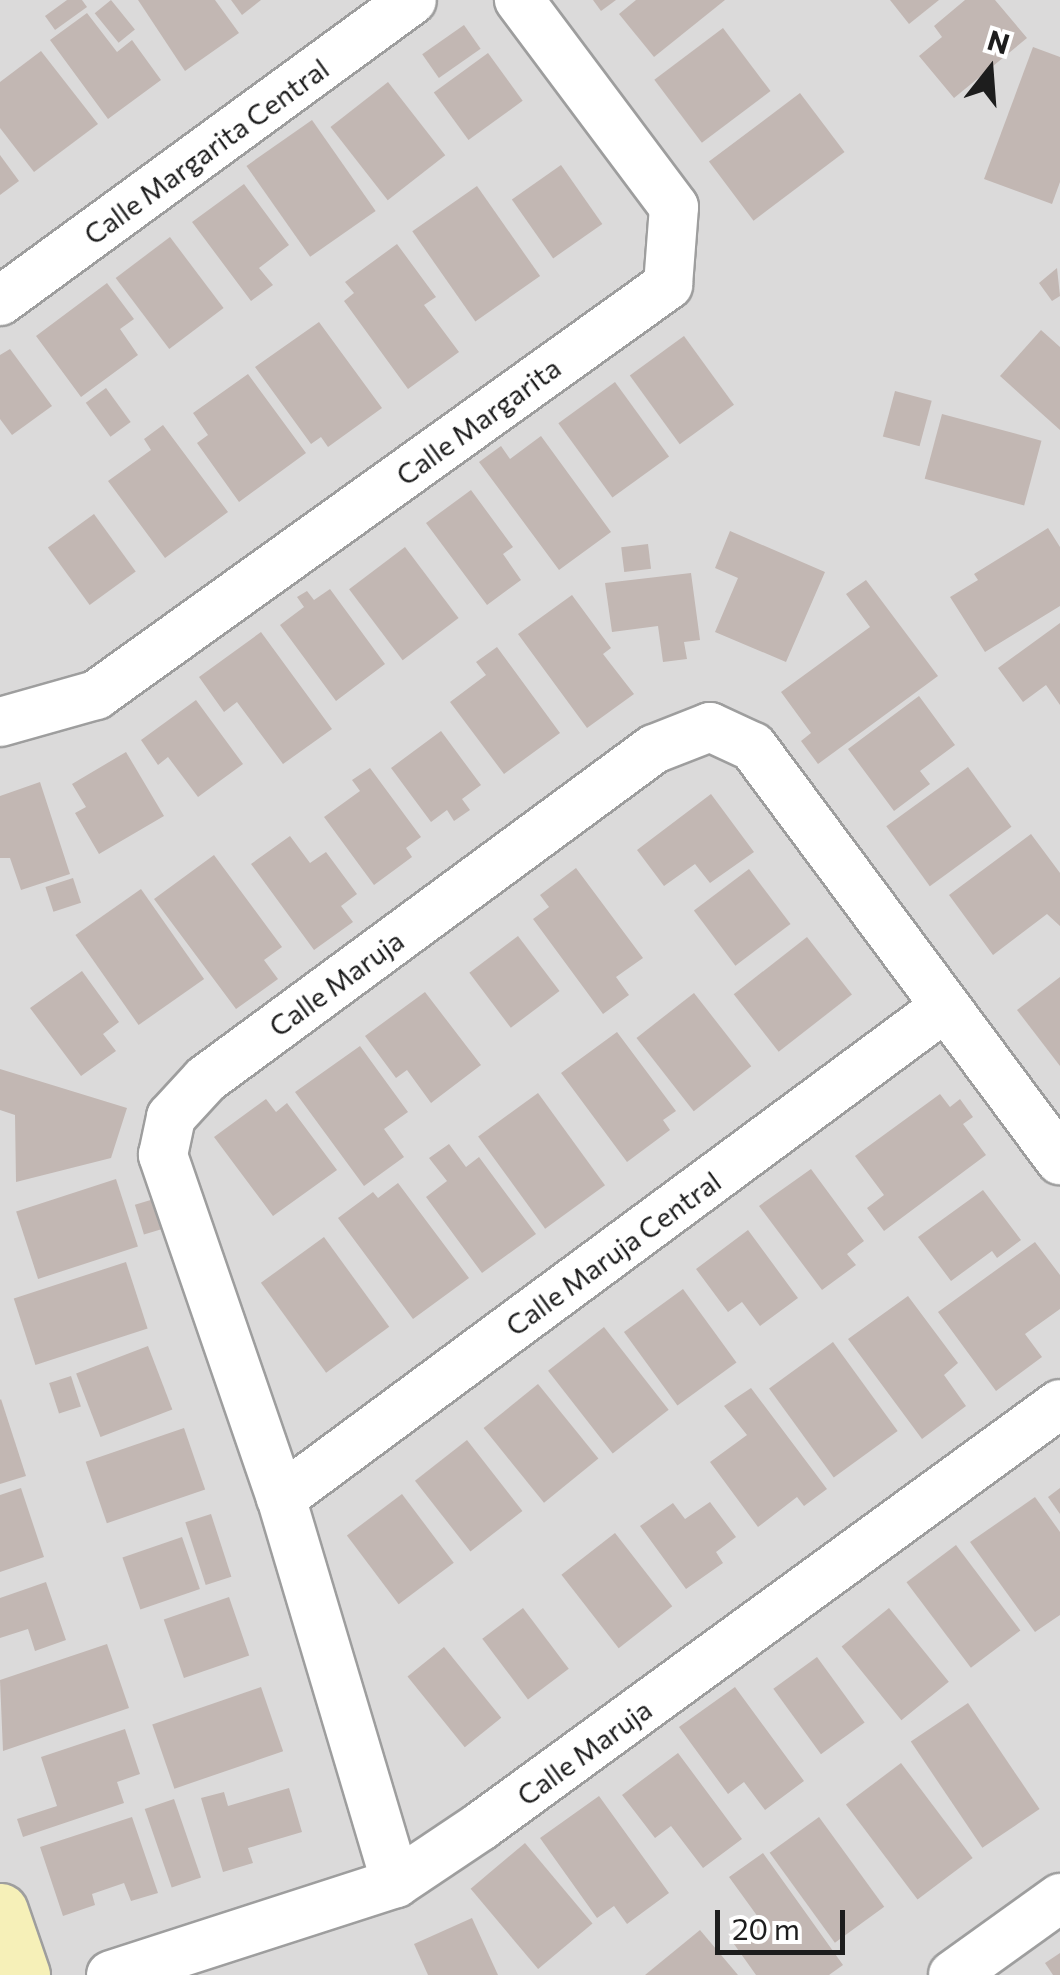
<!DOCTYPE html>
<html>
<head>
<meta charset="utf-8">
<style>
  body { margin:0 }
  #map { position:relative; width:1060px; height:1975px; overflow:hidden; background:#eee8e3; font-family:Commissioner,sans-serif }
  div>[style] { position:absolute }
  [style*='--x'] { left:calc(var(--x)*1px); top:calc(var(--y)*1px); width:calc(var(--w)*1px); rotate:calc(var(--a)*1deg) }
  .residential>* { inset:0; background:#dbdada; transform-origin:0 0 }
  .building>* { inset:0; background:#c2b7b3; transform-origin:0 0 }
  .roads { filter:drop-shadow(2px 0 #9e9e9e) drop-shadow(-2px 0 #9e9e9e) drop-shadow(0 2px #9e9e9e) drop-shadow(0 -2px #9e9e9e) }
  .street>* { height:48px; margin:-24px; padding:0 24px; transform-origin:24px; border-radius:24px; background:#fff }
  .secondary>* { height:55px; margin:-27.5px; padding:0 27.5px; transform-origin:27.5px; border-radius:27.5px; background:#f6f0b8 }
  span { translate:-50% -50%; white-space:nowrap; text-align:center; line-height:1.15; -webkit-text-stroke:9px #fff; paint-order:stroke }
  .street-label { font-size:28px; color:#1d1d1d }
  .north { position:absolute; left:940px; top:20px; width:100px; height:100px; -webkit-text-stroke:8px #fff; paint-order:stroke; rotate:17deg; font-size:28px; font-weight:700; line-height:40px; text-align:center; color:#1d1d1d }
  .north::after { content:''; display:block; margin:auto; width:35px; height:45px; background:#1d1d1d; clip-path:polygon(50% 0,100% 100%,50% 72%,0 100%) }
  .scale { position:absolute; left:715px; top:1910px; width:130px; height:45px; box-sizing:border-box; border:5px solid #1d1d1d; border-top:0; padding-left:12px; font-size:30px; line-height:35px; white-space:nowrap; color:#1d1d1d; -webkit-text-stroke:8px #fff; paint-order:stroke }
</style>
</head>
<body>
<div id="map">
  <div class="residential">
    <i style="left:0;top:0;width:1060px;height:1975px"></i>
  </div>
  <div class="building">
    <i style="clip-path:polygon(67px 0,82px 0,87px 7px,55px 30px,45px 16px)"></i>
    <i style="left:111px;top:0;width:38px;height:21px;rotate:51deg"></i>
    <i style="clip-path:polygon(138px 0,215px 0,239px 33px,185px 71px)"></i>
    <i style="clip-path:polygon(231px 0,261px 0,242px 15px)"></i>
    <i style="clip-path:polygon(593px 0,616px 0,601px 11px)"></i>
    <i style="clip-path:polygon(636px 0,725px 0,654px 57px,619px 14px)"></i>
    <i style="clip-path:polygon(890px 0,939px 0,909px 24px)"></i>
    <i style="clip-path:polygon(965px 0,995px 0,1027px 38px,954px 98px,919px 56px,942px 37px,934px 26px)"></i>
    <i style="clip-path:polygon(87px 13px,117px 52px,132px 40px,161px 80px,108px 119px,50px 40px)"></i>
    <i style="left:464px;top:25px;width:29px;height:51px;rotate:55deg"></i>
    <i style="left:723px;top:28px;width:79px;height:86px;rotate:53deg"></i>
    <i style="clip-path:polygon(1033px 47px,1060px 57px,1060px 182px,1052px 204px,984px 179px)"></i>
    <i style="clip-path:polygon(41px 51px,98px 124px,34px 172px,0 128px,0 82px)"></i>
    <i style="left:488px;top:53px;width:59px;height:67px;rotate:54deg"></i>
    <i style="left:388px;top:82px;width:93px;height:73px;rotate:52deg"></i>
    <i style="left:800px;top:93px;width:74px;height:114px;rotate:53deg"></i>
    <i style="left:312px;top:120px;width:111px;height:80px;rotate:55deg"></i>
    <i style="clip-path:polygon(0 155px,19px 181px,0 195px)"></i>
    <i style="left:561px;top:165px;width:72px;height:60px;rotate:55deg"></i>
    <i style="clip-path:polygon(244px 184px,289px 245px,259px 268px,273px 285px,251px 301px,192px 222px)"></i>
    <i style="left:477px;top:186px;width:110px;height:79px;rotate:55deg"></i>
    <i style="left:170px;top:237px;width:89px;height:68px;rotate:53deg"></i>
    <i style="clip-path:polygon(397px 244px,436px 297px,424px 305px,459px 352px,408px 389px,344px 301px,354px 293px,345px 282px)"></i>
    <i style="clip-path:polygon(1057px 268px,1060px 296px,1052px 301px,1039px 283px)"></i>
    <i style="clip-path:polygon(107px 283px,134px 319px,120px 329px,138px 355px,81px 397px,36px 336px)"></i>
    <i style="clip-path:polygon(319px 322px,382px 408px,328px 447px,321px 437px,311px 444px,255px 367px)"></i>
    <i style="clip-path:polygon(1041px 330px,1060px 347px,1060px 430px,1000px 376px)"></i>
    <i style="left:684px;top:336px;width:85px;height:67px;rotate:54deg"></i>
    <i style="clip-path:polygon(10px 349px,52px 406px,12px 435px,0 419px,0 355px)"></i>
    <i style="clip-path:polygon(248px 374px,306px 453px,239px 502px,197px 443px,208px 435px,193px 413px)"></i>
    <i style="left:615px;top:382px;width:92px;height:70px;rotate:54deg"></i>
    <i style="left:106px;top:388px;width:42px;height:25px;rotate:54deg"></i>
    <i style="left:895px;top:391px;width:38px;height:47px;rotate:15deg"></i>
    <i style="left:942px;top:414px;width:103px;height:67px;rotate:15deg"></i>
    <i style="clip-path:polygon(163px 425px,228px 512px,165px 558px,108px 481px,151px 450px,144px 439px)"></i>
    <i style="clip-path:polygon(541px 436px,611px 532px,559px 570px,479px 462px,501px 446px,510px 459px)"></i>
    <i style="clip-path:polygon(471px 490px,513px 547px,503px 554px,521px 580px,487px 605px,426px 523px)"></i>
    <i style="left:94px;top:514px;width:71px;height:57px;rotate:54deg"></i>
    <i style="clip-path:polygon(1048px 528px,1060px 547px,1060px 606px,985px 652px,950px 597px,978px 580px,974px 574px)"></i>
    <i style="clip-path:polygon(730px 531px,825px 572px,786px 662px,715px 632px,738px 578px,715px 568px)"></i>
    <i style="left:648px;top:544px;width:25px;height:27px;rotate:83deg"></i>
    <i style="left:405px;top:547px;width:89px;height:70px;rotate:53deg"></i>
    <i style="clip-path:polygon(691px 573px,700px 640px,684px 642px,687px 659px,663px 662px,658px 626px,612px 632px,605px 583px)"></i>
    <i style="clip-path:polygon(866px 580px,938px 676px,818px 764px,801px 741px,811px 733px,781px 692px,870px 627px,846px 594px)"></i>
    <i style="clip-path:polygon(330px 589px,385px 664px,336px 701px,280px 625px,304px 607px,297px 597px,307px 591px,314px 600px)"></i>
    <i style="clip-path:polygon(572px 595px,611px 648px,603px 654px,634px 694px,587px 728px,518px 634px)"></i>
    <i style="clip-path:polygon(1060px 623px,1060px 705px,1046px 685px,1023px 702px,998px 668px)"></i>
    <i style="clip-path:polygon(261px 632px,332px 729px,283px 764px,237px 702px,224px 712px,199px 677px)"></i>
    <i style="clip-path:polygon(497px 647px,560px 733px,504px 774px,450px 702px,486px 675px,476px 662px)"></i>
    <i style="clip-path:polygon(919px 696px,955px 745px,920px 771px,930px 784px,894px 811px,848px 749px)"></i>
    <i style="clip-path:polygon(196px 700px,243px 764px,198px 797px,168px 757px,158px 765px,141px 740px)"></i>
    <i style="clip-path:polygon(441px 731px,481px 785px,462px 799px,470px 810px,454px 821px,447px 810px,431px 822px,391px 768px)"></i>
    <i style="clip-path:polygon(126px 752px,164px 816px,99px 854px,75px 813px,86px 807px,72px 784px)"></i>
    <i style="left:968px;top:767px;width:74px;height:101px;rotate:54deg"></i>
    <i style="clip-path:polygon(370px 768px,421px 837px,406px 848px,412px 857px,374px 885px,324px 817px,360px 791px,352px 780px)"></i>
    <i style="clip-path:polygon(40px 782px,70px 874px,21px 890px,10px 858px,0 858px,0 796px)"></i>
    <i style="clip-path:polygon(711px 794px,754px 852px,710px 883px,695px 864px,664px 886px,637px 850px)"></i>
    <i style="clip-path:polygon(1031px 834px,1060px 873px,1060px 926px,1047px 914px,993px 955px,949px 895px)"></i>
    <i style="clip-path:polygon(290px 836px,310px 863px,326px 852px,357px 894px,341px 906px,353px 922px,314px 950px,251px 864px)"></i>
    <i style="clip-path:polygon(214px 855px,282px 947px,264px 960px,278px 979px,236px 1009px,154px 899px)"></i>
    <i style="clip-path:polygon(576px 868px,643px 958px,616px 977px,629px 995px,603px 1014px,533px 919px,549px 907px,540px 895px)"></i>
    <i style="left:749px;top:869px;width:69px;height:69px;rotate:53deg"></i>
    <i style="left:73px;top:878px;width:26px;height:29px;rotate:72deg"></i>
    <i style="left:141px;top:889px;width:110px;height:80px;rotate:55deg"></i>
    <i style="left:518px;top:936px;width:69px;height:61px;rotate:53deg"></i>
    <i style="left:807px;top:937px;width:73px;height:93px;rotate:52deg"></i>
    <i style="clip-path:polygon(82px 971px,119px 1022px,103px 1034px,116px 1051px,81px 1076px,30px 1008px)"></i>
    <i style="clip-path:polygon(1060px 977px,1060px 1066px,1017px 1010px)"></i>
    <i style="clip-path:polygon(425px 992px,481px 1065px,431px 1103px,407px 1070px,396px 1078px,365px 1036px)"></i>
    <i style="left:694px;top:993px;width:93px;height:73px;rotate:52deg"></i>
    <i style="clip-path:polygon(617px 1032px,676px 1111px,663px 1120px,670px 1130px,627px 1162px,561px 1073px)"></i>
    <i style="clip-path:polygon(360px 1046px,408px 1112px,384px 1129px,404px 1157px,364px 1186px,295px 1092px)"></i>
    <i style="clip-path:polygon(0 1069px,127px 1108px,111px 1158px,16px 1182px,15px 1115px,0 1110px)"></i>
    <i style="left:538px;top:1093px;width:114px;height:74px;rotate:54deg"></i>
    <i style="clip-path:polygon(940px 1094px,950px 1107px,960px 1099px,973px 1117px,963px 1124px,986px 1155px,884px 1231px,867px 1208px,884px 1195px,855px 1156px)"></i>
    <i style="clip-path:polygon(266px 1099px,276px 1112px,287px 1103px,337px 1170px,273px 1216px,214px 1137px)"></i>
    <i style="clip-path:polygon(449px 1144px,466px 1167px,479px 1157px,536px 1234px,482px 1273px,426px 1197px,447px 1181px,429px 1158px)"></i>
    <i style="clip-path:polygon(811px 1169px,864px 1241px,847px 1254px,856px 1265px,822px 1290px,759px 1206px)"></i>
    <i style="left:116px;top:1179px;width:71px;height:105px;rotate:72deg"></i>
    <i style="clip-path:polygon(398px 1183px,469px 1278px,413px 1319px,338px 1218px,373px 1192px,378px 1198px)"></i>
    <i style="clip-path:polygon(983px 1190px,1021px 1240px,997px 1258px,992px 1251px,951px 1281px,918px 1237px)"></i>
    <i style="left:154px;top:1199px;width:31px;height:20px;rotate:73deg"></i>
    <i style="clip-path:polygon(748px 1230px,798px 1298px,760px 1326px,742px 1302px,728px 1312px,696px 1269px)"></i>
    <i style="left:324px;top:1237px;width:111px;height:78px;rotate:54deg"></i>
    <i style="clip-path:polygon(1035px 1242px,1060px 1275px,1060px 1309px,1025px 1334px,1042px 1357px,996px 1391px,938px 1312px)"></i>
    <i style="left:126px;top:1262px;width:70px;height:118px;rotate:72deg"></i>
    <i style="left:683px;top:1289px;width:91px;height:73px;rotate:54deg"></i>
    <i style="clip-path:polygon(908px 1296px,958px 1363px,944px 1375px,966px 1406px,922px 1439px,848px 1339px)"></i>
    <i style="left:604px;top:1327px;width:105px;height:71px;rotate:52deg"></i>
    <i style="left:833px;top:1342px;width:110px;height:79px;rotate:54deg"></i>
    <i style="left:148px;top:1346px;width:68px;height:77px;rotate:69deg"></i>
    <i style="left:71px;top:1376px;width:32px;height:23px;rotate:72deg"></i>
    <i style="left:538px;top:1384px;width:96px;height:70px;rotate:51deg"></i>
    <i style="clip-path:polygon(751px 1388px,827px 1489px,804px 1506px,797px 1497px,758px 1527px,710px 1462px,747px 1435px,724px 1406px)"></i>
    <i style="clip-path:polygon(1px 1399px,26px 1476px,0 1484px,0 1400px)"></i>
    <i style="left:184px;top:1428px;width:65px;height:104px;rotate:71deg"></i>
    <i style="left:467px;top:1440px;width:90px;height:66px;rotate:52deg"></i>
    <i style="clip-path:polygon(21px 1488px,44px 1557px,0 1572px,0 1495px)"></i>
    <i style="clip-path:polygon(1060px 1488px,1060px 1514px,1048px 1497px)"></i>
    <i style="left:402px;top:1494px;width:86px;height:69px;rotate:53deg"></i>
    <i style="clip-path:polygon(1035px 1497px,1060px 1532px,1060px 1615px,1035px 1632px,970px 1542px)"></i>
    <i style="clip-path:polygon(710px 1502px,736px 1537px,716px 1552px,723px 1563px,686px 1589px,640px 1526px,673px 1503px,685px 1519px)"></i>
    <i style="left:211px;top:1514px;width:66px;height:27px;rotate:72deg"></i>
    <i style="left:615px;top:1533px;width:93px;height:68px;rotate:52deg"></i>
    <i style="left:182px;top:1537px;width:55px;height:63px;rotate:71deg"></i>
    <i style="left:956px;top:1545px;width:107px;height:62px;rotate:53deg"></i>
    <i style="clip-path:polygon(46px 1582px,66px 1640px,35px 1651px,28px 1629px,0 1638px,0 1598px)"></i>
    <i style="left:229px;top:1597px;width:62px;height:69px;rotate:71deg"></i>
    <i style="left:523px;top:1608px;width:76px;height:51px;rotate:53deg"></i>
    <i style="left:889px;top:1608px;width:95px;height:61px;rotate:51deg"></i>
    <i style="clip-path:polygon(107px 1644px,129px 1708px,3px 1751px,0 1680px)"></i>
    <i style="left:444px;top:1647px;width:91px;height:47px;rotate:51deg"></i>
    <i style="left:817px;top:1657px;width:81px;height:54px;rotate:54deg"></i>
    <i style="left:261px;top:1687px;width:68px;height:115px;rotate:71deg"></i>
    <i style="clip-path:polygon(735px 1687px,804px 1781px,765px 1810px,744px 1782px,728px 1794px,679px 1727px)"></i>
    <i style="left:968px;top:1703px;width:128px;height:69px;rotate:56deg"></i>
    <i style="clip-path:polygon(125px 1729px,140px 1774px,117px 1782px,124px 1803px,23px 1837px,17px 1819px,57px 1806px,41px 1757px)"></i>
    <i style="clip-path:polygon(678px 1753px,742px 1839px,703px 1868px,671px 1826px,655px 1838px,622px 1795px)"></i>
    <i style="left:901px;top:1763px;width:119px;height:69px;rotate:53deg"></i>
    <i style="clip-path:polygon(289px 1788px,302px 1832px,248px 1848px,253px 1863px,223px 1872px,201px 1798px,224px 1792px,228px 1806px)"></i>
    <i style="clip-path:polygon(599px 1796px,669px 1893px,627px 1924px,614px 1906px,597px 1918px,540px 1838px)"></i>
    <i style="left:174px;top:1799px;width:83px;height:31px;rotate:71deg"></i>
    <i style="clip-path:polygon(132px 1817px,158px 1893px,131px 1901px,124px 1883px,92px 1894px,95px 1905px,63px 1916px,40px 1847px)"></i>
    <i style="left:819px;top:1817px;width:111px;height:61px;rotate:54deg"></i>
    <i style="left:525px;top:1843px;width:105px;height:71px;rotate:50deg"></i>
    <i style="clip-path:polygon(763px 1853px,843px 1965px,829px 1975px,756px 1975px,729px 1937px,758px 1917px,729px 1877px)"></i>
    <i style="clip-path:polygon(472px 1918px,498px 1975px,428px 1975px,414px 1944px)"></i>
    <i style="clip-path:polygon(700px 1930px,738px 1975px,645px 1975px)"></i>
    <i style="clip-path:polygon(1060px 1953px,1060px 1975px,1053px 1975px,1045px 1963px)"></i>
  </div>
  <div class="roads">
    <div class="street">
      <i style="--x:0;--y:301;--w:510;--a:-36.15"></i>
      <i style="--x:0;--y:722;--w:100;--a:-15.7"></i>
      <i style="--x:96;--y:695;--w:704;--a:-35.63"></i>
      <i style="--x:668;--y:285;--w:78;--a:-85.6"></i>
      <i style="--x:674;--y:207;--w:259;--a:-126.8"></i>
      <i style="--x:281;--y:1498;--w:826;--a:-36.48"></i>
      <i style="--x:396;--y:1883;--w:402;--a:-106.6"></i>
      <i style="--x:281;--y:1498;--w:363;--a:-109"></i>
      <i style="--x:163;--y:1155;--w:39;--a:-78"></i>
      <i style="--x:171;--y:1117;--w:52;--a:-47.4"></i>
      <i style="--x:206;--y:1079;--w:556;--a:-36.38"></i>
      <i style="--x:654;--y:749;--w:60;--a:-21.4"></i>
      <i style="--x:710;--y:727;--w:47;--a:24.9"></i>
      <i style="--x:753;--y:747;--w:515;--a:53.38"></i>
      <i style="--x:111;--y:1975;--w:299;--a:-17.9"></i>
      <i style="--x:396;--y:1883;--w:102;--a:-33.8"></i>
      <i style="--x:481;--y:1826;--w:716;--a:-36.09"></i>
      <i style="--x:953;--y:1975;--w:132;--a:-35.7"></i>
    </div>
    <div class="secondary">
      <i style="--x:0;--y:1911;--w:68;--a:71"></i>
    </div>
  </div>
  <div class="street-label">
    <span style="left:206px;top:151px;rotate:-36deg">Calle Margarita Central</span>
    <span style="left:478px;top:421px;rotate:-36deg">Calle Margarita</span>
    <span style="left:336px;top:983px;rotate:-36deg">Calle Maruja</span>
    <span style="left:613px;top:1253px;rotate:-36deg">Calle Maruja Central</span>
    <span style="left:584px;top:1752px;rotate:-36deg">Calle Maruja</span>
  </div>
  <div class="north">N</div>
  <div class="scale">20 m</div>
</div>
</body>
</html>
